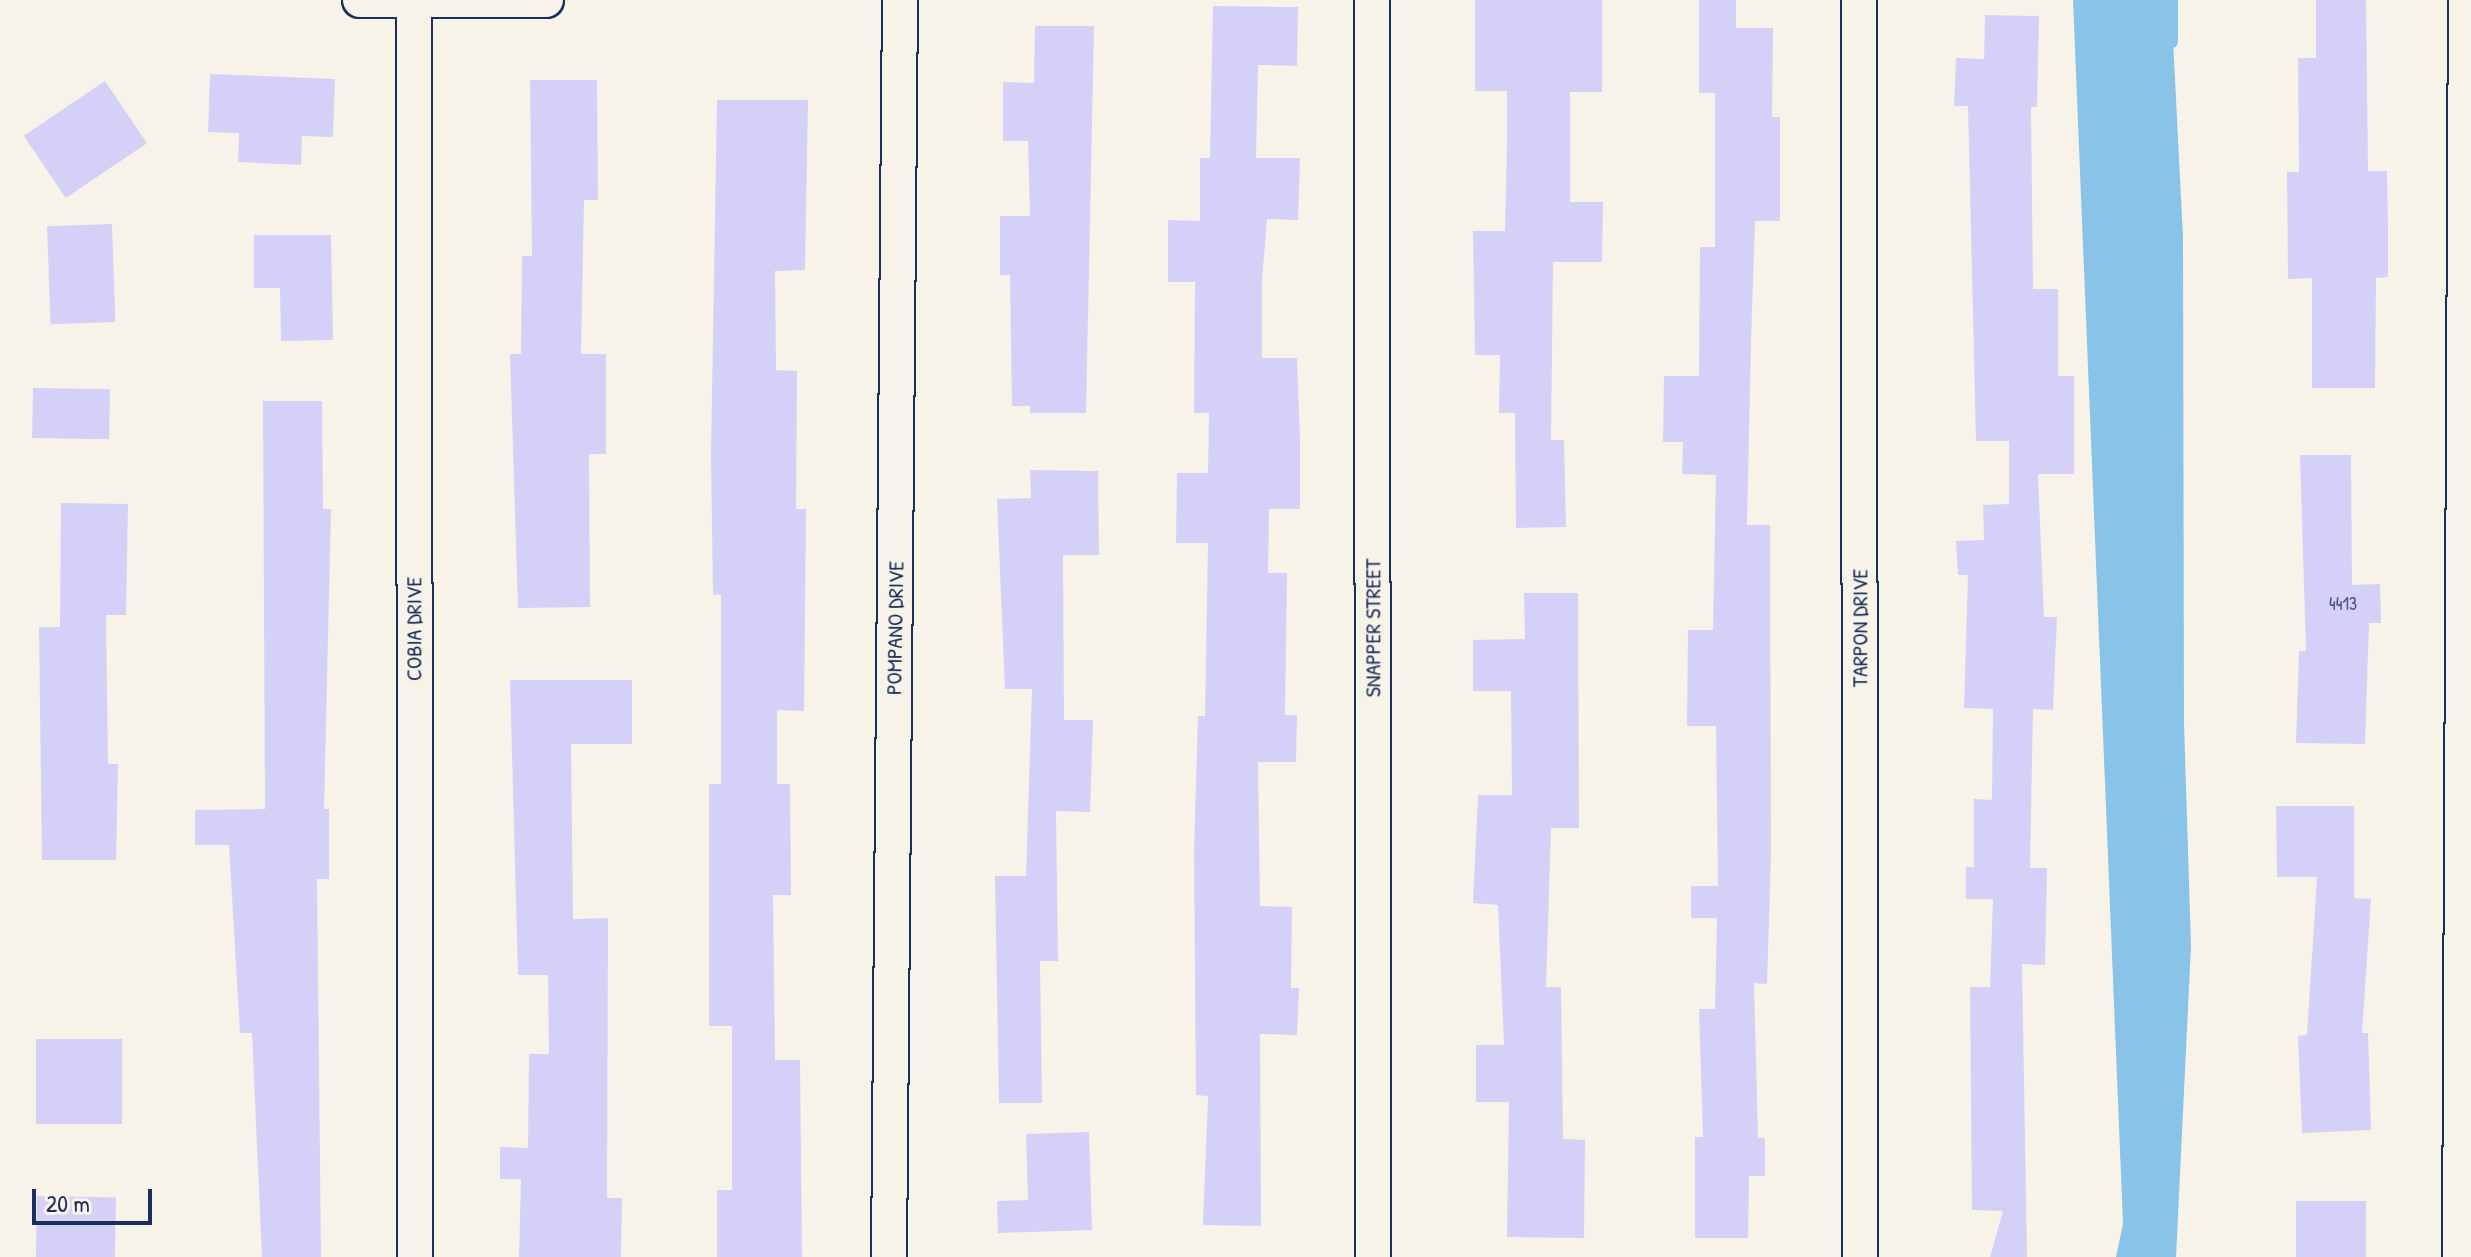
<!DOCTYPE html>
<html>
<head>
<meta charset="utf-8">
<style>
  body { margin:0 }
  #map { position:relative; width:2471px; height:1257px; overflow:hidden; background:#f7f3e8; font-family:"Patrick Hand",sans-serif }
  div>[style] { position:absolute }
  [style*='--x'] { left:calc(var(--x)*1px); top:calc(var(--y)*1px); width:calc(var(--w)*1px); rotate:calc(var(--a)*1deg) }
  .water>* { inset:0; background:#89c3e8 }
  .stream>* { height:12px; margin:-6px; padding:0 6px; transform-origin:6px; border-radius:6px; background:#89c3e8 }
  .building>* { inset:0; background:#d5d0f8; transform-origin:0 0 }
  .roads { filter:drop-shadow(2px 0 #1b2f5e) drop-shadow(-2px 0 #1b2f5e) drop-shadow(0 2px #1b2f5e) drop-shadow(0 -2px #1b2f5e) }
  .minor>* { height:34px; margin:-17px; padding:0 17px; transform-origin:17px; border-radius:17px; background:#f7f3e8 }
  span { translate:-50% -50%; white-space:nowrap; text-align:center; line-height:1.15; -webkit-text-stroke:6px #f7f3e8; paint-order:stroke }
  .number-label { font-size:18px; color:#4a5784 }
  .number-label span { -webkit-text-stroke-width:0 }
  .street-label { font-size:22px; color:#1b2f5e }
  .scale { position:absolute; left:32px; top:1189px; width:120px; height:36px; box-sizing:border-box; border:4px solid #1b2f5e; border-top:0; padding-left:10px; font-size:24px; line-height:28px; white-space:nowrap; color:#1b2f5e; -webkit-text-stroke:6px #f7f3e8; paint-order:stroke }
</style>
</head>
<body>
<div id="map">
  <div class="water">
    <i style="clip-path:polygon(2073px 0,2171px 0,2183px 237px,2184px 723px,2191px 946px,2176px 1257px,2116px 1257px,2123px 1224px)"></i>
  </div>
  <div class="stream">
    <i style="--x:2172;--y:0;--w:42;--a:90"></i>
  </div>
  <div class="building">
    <i style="clip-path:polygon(1475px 0,1602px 0,1602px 92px,1570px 92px,1570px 202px,1603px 202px,1602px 262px,1553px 262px,1551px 440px,1564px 440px,1566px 527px,1516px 528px,1515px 413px,1499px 413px,1500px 355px,1475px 355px,1473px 231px,1505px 231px,1507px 141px,1507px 91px,1475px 91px)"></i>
    <i style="clip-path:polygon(1699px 0,1736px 0,1736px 28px,1773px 28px,1772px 117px,1780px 117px,1780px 221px,1755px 221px,1751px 341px,1747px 525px,1770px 525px,1771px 854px,1767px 984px,1754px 983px,1758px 1138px,1765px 1138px,1765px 1176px,1749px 1176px,1748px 1238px,1695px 1238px,1695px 1137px,1703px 1137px,1699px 1009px,1715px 1009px,1717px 918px,1691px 918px,1691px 886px,1718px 886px,1716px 726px,1687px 726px,1688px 630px,1713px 630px,1716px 475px,1682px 474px,1683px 442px,1663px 442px,1664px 376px,1699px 376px,1700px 247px,1715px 247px,1715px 93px,1699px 93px)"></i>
    <i style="clip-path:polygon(2316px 0,2366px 0,2368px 171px,2387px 171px,2388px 224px,2388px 277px,2376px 278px,2375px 388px,2312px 388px,2312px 278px,2288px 279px,2287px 172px,2299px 172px,2298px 58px,2316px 58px)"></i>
    <i style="clip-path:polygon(1213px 6px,1298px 7px,1297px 66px,1258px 65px,1256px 158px,1300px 158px,1298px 220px,1267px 219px,1262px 281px,1262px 358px,1297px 358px,1300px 440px,1300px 509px,1269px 509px,1268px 573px,1287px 573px,1285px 715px,1297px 715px,1296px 762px,1258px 762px,1260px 906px,1292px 907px,1291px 988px,1299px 988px,1297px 1035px,1260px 1034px,1261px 1226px,1203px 1225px,1208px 1096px,1196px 1095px,1194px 851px,1198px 716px,1205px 716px,1208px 543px,1176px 543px,1177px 473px,1208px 473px,1209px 413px,1194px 413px,1195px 282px,1168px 282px,1168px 220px,1200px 221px,1200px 158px,1210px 158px)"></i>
    <i style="clip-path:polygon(1985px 15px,2039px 16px,2037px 107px,2031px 107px,2033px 289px,2058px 289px,2058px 376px,2074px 376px,2074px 474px,2038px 474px,2044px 617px,2057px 617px,2053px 710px,2033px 709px,2030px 868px,2047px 868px,2045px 965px,2022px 964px,2027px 1257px,1990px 1257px,2003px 1211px,1972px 1210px,1970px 987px,1990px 987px,1993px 899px,1966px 899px,1966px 867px,1974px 867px,1974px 799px,1992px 800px,1993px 709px,1964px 708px,1968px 575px,1958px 575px,1956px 541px,1984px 540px,1983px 505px,2009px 504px,2009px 441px,1976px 441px,1968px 106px,1954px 106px,1956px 58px,1984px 59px)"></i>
    <i style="clip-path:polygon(1035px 26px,1094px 26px,1086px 413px,1030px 413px,1030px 406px,1012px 406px,1010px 275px,1000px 275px,1000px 216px,1030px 216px,1028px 141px,1003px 141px,1003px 82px,1034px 83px)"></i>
    <i style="clip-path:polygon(210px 74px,335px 79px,333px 137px,302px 136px,301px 165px,238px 162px,239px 133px,208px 132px)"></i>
    <i style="clip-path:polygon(530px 80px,597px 80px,598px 200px,584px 200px,581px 354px,606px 354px,606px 454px,589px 454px,590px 607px,518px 608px,510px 354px,521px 354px,522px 256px,532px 256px)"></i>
    <i style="left:105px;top:81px;width:75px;height:98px;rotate:56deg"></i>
    <i style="clip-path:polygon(717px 100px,808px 100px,805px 270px,775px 271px,776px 370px,797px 371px,796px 509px,806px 509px,804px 711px,777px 710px,777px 784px,790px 784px,791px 895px,773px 895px,775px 1060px,800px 1060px,802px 1257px,717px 1257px,717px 1190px,732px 1190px,732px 1026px,709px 1026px,709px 784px,721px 784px,721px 594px,713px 595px,711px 455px)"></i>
    <i style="left:112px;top:224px;width:98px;height:65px;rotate:88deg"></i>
    <i style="clip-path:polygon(254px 235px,331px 235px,333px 340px,281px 341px,280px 288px,254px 288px)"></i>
    <i style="left:33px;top:388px;width:77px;height:50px;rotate:1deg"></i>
    <i style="clip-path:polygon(263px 401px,322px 401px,323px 509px,331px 509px,324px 809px,329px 809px,329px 879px,317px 879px,321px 1257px,262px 1257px,252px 1033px,240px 1033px,229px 845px,195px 845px,195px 810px,265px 809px)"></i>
    <i style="clip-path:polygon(2300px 455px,2351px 455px,2352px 585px,2380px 584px,2381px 623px,2369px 623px,2365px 744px,2296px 743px,2299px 651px,2306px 651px)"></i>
    <i style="clip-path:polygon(1030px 470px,1098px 471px,1099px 555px,1063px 555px,1064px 720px,1093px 720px,1090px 812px,1056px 811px,1058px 961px,1040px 961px,1042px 1103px,999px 1103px,995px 876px,1026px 876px,1032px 689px,1005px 689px,997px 499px,1031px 498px)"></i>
    <i style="clip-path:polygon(61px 503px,128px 504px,126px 615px,106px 615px,108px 764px,118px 764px,116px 860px,42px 860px,39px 627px,60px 627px)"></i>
    <i style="clip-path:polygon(1524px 593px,1578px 593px,1579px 828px,1551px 828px,1546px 987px,1561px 987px,1563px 1139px,1585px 1140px,1584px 1238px,1507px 1237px,1509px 1102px,1476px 1102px,1476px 1045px,1504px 1045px,1498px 905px,1473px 903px,1478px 795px,1512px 795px,1511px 691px,1473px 691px,1473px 640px,1525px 639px)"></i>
    <i style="clip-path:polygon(510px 680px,632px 680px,632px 744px,571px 744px,573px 919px,608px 918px,607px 1198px,622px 1198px,621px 1257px,519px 1257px,521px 1179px,500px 1179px,500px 1147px,528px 1148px,529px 1054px,549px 1054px,548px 975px,518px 975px)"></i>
    <i style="clip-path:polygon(2276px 806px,2354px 806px,2354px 898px,2371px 899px,2362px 1033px,2368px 1033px,2371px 1130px,2302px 1133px,2298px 1036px,2307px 1035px,2317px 877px,2277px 877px)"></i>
    <i style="left:36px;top:1039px;width:86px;height:85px"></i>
    <i style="clip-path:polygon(1089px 1132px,1092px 1230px,998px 1233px,997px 1201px,1028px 1200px,1026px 1134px)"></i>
    <i style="left:37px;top:1196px;width:79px;height:61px;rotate:1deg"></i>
    <i style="left:2296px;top:1201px;width:70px;height:56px"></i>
  </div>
  <div class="roads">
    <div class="minor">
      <i style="--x:360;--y:0;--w:186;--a:0"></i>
      <i style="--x:1372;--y:0;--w:1257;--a:89.95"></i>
      <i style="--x:1859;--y:0;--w:1257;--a:89.95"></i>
      <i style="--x:414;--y:1;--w:1256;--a:89.95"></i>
      <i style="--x:889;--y:1257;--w:1257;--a:-89.5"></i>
      <i style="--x:2460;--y:1257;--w:1257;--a:-89.73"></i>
    </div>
  </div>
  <div class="number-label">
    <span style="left:2343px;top:604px">4413</span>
  </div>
  <div class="street-label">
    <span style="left:895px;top:628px;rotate:-89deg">POMPANO DRIVE</span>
    <span style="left:1373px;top:628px;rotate:-90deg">SNAPPER STREET</span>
    <span style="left:1860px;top:628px;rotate:-90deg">TARPON DRIVE</span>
    <span style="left:414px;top:629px;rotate:-90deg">COBIA DRIVE</span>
  </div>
  <div class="scale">20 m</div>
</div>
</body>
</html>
